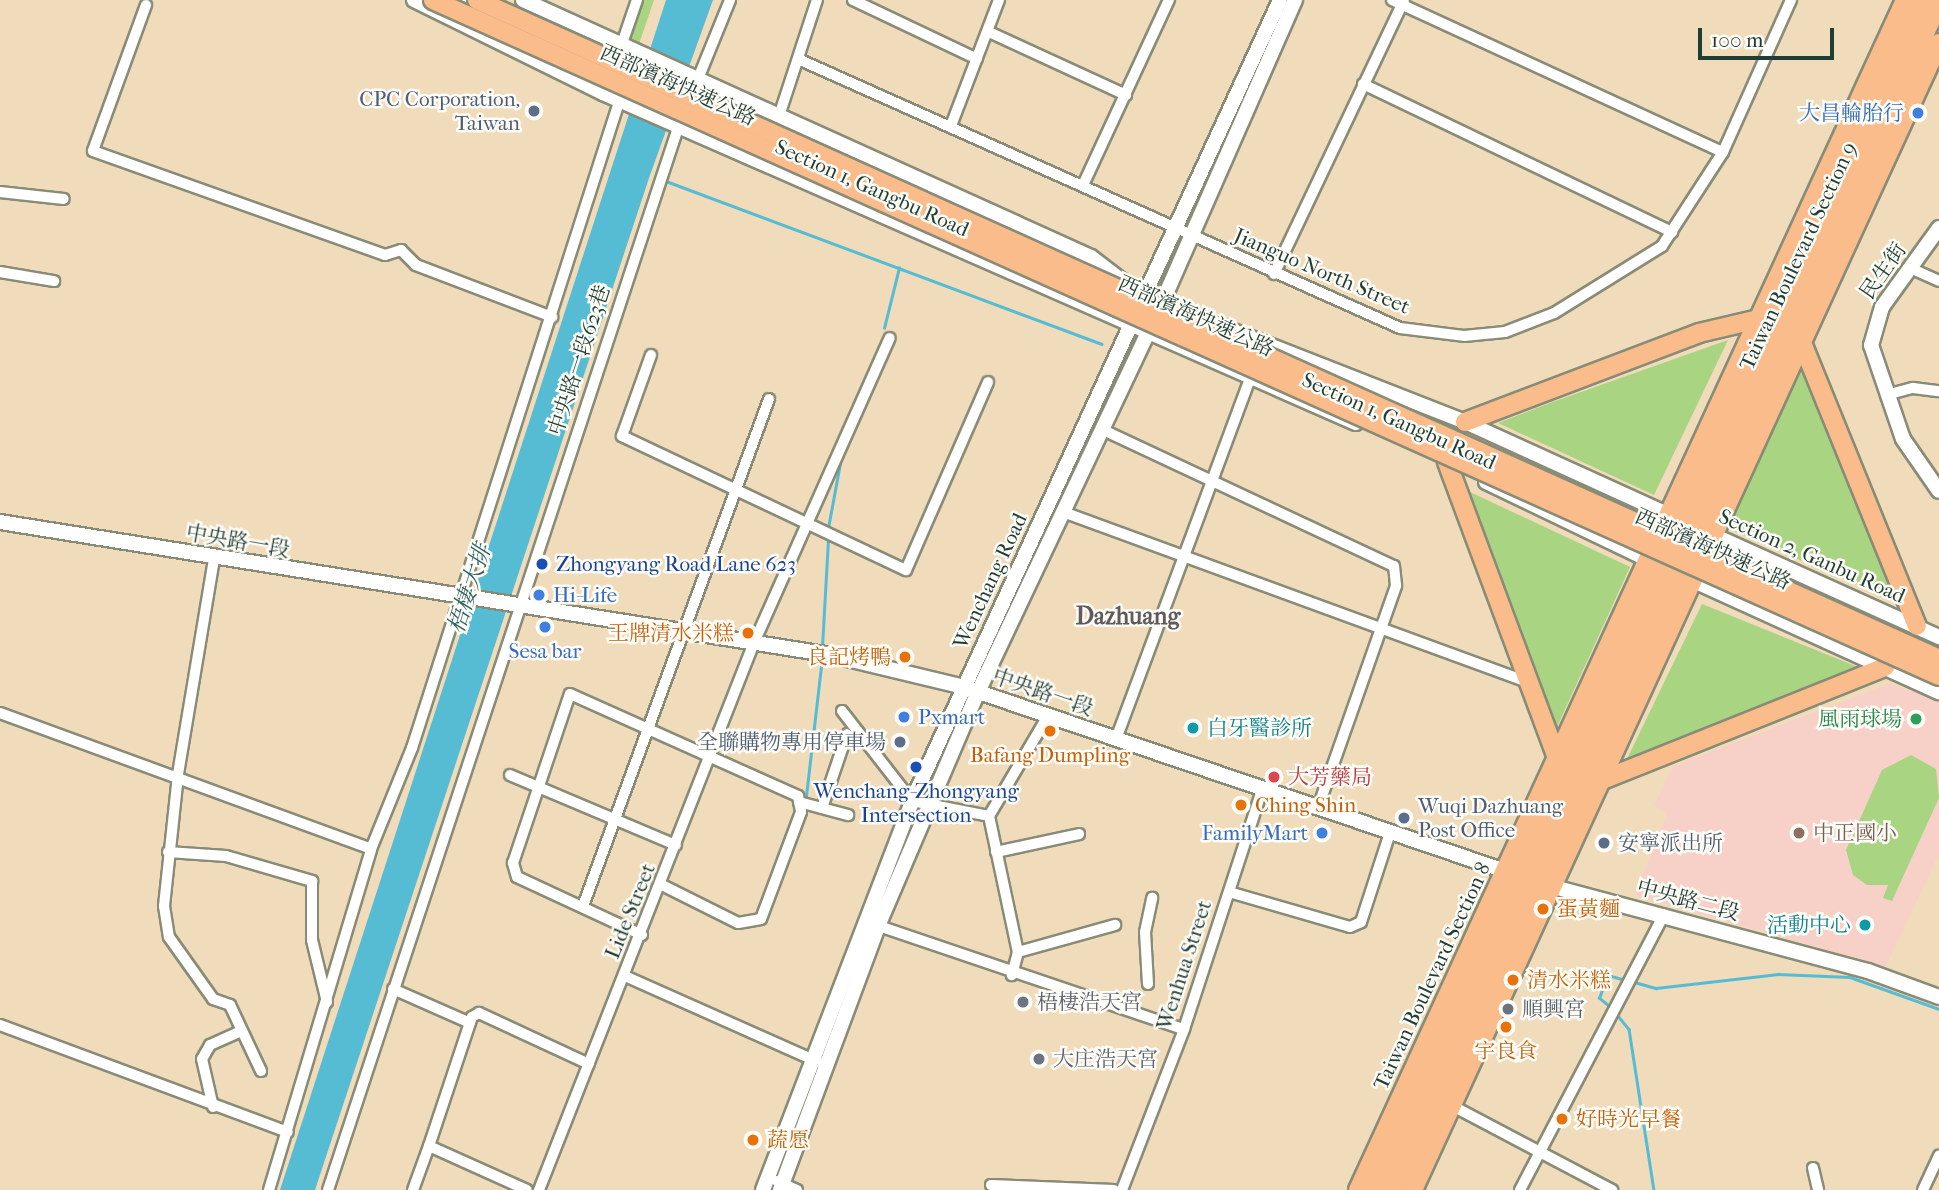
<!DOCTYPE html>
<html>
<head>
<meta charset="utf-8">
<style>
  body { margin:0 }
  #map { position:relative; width:1939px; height:1190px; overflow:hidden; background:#f0dbba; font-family:"IM FELL French Canon","Noto Serif TC",serif }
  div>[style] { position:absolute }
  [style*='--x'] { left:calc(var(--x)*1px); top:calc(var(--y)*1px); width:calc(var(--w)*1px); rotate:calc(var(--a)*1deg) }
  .built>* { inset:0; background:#f7d1c7 }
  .green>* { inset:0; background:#a9d582 }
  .water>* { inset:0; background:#55bcd3 }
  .stream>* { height:2.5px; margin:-1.25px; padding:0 1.25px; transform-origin:1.25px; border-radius:1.25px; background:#55bcd3 }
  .roads { filter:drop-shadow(2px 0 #888c77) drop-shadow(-2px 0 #888c77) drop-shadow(0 2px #888c77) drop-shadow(0 -2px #888c77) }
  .minor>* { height:10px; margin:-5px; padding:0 5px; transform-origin:5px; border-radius:5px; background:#fff }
  .tertiary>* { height:14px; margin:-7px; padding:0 7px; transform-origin:7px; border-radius:7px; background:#fff }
  .primary>* { height:18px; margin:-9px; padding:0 9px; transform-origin:9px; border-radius:9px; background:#f9bc8a }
  .bridges { filter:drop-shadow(2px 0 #888c77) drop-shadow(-2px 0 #888c77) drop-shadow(0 2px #888c77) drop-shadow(0 -2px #888c77) }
  .trunk-bridge>* { height:18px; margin:-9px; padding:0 9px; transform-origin:9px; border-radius:9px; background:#f9bc8a }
  .dots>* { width:19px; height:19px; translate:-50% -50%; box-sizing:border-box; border:4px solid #fdfcf7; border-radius:50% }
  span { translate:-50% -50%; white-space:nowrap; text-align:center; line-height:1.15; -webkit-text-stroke:5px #fdfcf7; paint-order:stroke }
  .street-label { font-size:21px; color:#1f3d34 }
  .service-label { font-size:21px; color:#4e5e75 }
  .right { translate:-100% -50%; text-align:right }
  .left { translate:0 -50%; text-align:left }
  .shop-label { font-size:21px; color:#366cbe }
  .transit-label { font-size:21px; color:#164399 }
  .food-label { font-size:21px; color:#c56008 }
  .leisure-label { font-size:21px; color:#27864d }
  .culture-label { font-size:21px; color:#0d838f }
  .health-label { font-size:21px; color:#be3a42 }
  .education-label { font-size:21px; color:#785e54 }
  .worship-label { font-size:21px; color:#5b616d }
  .water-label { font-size:23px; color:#2f6364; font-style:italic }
  .quarter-label { font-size:24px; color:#605a5c; font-weight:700 }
  .scale { position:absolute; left:1698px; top:28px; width:136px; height:32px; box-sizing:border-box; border:4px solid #1f3d34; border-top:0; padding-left:9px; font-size:21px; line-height:24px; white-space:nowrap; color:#1f3d34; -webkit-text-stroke:5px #fdfcf7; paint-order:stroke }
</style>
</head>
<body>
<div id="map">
  <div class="built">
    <i style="clip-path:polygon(1890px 684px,1939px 701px,1939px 854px,1886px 966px,1635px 896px,1667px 813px,1654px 806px,1673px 766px)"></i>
  </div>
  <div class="green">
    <i style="clip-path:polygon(638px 0,654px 0,639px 44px,626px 34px)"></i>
    <i style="clip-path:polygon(1728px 340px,1654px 495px,1498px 423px,1550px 403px)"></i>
    <i style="clip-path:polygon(1802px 361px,1890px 580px,1889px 599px,1725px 527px)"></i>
    <i style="clip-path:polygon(1470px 492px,1630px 567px,1557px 727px)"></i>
    <i style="clip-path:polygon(1702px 604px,1863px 669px,1626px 761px)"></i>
    <i style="clip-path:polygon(1911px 755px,1936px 769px,1939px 798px,1892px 901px,1883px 898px,1888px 885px,1867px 885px,1853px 875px,1846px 850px,1882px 770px)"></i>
  </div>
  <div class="water">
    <i style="clip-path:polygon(666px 0,713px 0,649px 178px,315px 1190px,280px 1190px)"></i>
  </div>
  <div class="stream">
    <i style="--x:666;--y:181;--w:465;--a:20.5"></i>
    <i style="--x:884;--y:328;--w:62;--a:-76"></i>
    <i style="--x:828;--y:528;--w:66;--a:-79.5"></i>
    <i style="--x:822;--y:647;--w:109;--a:-86.8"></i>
    <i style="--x:806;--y:796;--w:140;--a:-83.4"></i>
    <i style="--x:1631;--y:981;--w:26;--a:16"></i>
    <i style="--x:1656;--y:988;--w:123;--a:-6.5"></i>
    <i style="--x:1778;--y:974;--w:72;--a:2.4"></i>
    <i style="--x:1850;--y:977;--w:95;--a:19.8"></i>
    <i style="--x:1610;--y:1007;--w:14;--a:-141"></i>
    <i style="--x:1599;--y:998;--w:25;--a:-69"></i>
    <i style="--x:1608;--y:975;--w:18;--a:16"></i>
    <i style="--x:1615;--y:1012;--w:22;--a:51"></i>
    <i style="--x:1629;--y:1029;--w:163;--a:81.2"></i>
  </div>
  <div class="roads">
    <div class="minor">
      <i style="--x:853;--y:0;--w:137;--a:25.4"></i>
      <i style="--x:1392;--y:0;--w:364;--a:24.7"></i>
      <i style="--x:146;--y:5;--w:155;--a:110"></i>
      <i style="--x:93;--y:151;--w:310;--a:19.6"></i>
      <i style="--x:385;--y:255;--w:17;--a:-17"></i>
      <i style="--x:401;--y:250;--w:21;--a:45"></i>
      <i style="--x:416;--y:265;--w:146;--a:20.9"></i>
      <i style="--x:989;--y:32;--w:151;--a:24.7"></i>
      <i style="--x:798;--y:59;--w:659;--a:24.08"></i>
      <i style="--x:1400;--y:328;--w:64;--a:7.1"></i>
      <i style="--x:1464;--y:336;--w:41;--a:-5.6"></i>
      <i style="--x:1505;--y:332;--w:53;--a:-21.2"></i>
      <i style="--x:1554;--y:313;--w:127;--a:-31.8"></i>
      <i style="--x:1662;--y:246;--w:112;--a:-57"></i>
      <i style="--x:1723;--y:152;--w:167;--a:-65.9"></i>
      <i style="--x:614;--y:67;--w:71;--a:-71.1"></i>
      <i style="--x:1363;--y:84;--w:343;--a:25.6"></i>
      <i style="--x:689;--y:101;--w:109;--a:-67.9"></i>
      <i style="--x:779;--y:116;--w:122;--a:-71.9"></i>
      <i style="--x:952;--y:123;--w:132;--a:-69.1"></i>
      <i style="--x:1083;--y:185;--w:204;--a:-65.1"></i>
      <i style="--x:0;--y:192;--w:64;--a:6.2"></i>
      <i style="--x:1910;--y:268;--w:32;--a:24"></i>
      <i style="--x:0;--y:272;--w:55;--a:9.5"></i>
      <i style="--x:1274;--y:274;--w:303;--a:-64.6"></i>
      <i style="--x:651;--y:355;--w:86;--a:109.7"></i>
      <i style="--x:622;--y:436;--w:314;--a:25.3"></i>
      <i style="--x:906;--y:570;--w:205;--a:-66.4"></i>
      <i style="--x:1886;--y:395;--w:28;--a:-15"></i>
      <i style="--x:1913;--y:388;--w:26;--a:7"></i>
      <i style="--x:1101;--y:429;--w:323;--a:25.1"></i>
      <i style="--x:1394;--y:566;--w:20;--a:84"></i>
      <i style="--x:1396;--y:586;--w:235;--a:109.4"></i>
      <i style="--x:1063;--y:512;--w:497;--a:20.1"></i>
      <i style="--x:214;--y:559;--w:219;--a:99.5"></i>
      <i style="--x:178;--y:775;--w:132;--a:96.1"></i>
      <i style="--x:164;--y:906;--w:31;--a:81"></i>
      <i style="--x:169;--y:937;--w:76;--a:54.6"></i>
      <i style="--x:213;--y:999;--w:18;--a:19"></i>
      <i style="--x:230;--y:1005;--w:73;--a:64.8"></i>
      <i style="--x:842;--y:711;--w:114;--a:52.1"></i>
      <i style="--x:912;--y:801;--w:78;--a:11"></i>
      <i style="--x:0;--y:713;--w:395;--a:20.1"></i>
      <i style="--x:1116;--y:739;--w:385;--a:-69.6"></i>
      <i style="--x:510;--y:775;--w:180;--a:22.9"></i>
      <i style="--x:799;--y:802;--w:51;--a:14.9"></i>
      <i style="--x:822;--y:808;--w:78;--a:-71.3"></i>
      <i style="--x:989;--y:816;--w:139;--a:78"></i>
      <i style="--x:1018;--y:952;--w:24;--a:105"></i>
      <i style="--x:989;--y:816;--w:116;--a:-59.5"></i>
      <i style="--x:168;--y:852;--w:58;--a:3.9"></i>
      <i style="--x:226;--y:856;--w:90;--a:16.2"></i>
      <i style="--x:312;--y:881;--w:59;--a:90"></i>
      <i style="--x:312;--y:940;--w:64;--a:76.4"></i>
      <i style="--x:996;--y:852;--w:85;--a:-12.2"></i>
      <i style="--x:1229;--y:892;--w:126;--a:16.1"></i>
      <i style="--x:1350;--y:927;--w:12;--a:-24"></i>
      <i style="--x:1361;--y:922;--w:94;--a:-72"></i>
      <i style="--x:583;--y:906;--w:540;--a:-69.85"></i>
      <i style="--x:873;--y:924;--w:328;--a:18.7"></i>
      <i style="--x:642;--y:935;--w:138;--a:-155.1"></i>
      <i style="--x:517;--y:877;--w:15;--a:-106"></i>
      <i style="--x:513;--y:863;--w:178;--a:-71.4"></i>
      <i style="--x:570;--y:694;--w:250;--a:24.1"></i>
      <i style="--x:798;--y:796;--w:16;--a:79"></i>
      <i style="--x:801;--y:812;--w:114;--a:110.5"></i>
      <i style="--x:761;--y:919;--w:23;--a:170"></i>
      <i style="--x:738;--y:923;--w:85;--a:-153.4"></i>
      <i style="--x:1018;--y:952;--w:101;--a:-15.6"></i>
      <i style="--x:625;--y:976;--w:211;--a:24"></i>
      <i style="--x:1148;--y:984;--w:52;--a:-93.3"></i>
      <i style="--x:1145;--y:932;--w:35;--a:-78"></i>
      <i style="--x:393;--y:989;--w:84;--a:23.8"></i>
      <i style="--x:0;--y:1025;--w:307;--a:20.4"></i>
      <i style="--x:1447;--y:1103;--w:187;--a:27.8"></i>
      <i style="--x:213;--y:1107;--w:49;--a:-102.9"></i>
      <i style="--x:202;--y:1059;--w:16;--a:-60"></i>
      <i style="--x:210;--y:1045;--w:34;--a:-24"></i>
      <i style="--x:429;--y:1146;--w:136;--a:-71.6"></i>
      <i style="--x:472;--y:1017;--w:8;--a:-30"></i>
      <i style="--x:479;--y:1013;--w:121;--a:24.9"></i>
      <i style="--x:1813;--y:1168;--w:23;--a:77"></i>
      <i style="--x:777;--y:1181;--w:22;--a:24"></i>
      <i style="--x:991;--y:1185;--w:123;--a:2.3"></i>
      <i style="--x:269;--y:1190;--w:356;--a:-73.3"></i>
      <i style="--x:371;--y:849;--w:109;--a:-67.9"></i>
      <i style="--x:412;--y:748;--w:682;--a:-72.23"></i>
      <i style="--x:328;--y:1190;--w:1128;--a:-71.76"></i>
      <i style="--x:413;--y:1190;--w:47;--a:-70"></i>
      <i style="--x:429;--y:1146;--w:107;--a:24.2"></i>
      <i style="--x:539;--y:1190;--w:586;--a:-68.56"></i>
      <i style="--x:753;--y:645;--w:336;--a:-66"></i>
      <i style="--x:1122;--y:1190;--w:173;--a:-68.9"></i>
      <i style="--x:1184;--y:1029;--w:251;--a:-71.9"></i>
      <i style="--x:1520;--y:1190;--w:311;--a:-62.4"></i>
      <i style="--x:1923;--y:1190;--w:38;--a:-65"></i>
    </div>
    <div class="tertiary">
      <i style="--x:414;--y:0;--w:211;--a:26.2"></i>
      <i style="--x:603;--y:93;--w:822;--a:23.67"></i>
      <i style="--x:454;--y:0;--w:24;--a:24"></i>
      <i style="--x:523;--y:0;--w:623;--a:24.35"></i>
      <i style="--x:1091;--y:257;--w:44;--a:37.6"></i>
      <i style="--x:1939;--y:228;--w:97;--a:125.8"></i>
      <i style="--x:1882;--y:307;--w:40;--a:106"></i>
      <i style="--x:1871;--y:345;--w:99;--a:71.2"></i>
      <i style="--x:1903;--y:439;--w:63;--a:55.3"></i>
      <i style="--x:1218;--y:325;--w:265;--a:21.4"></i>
      <i style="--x:1465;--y:422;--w:232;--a:24.5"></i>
      <i style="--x:1486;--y:482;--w:190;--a:25.6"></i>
      <i style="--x:0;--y:522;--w:842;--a:9.09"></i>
      <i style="--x:831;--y:655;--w:137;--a:13.5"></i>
      <i style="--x:964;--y:687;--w:581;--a:18.78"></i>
      <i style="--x:1704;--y:531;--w:258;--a:24.3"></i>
      <i style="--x:1685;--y:577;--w:279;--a:24.4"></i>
      <i style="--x:1543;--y:884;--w:336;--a:15"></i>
      <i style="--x:1868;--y:971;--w:76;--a:20.1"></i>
      <i style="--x:763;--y:1190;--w:417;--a:-69"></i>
      <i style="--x:912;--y:801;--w:881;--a:-65.32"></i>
      <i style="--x:780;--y:1190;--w:282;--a:-69.6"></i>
      <i style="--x:878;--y:926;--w:254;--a:-66.9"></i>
      <i style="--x:978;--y:692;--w:430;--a:-64.7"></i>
      <i style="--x:1162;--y:303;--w:331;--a:-66.3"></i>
    </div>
    <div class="primary">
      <i style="--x:1798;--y:333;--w:316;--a:67.9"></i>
      <i style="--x:1465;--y:422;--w:250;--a:-20.8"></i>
      <i style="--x:1699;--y:333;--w:70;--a:-13.2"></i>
      <i style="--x:1447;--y:462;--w:318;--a:69.6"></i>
      <i style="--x:1600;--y:781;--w:307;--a:-21.8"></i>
      <i style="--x:1358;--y:1190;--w:1310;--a:-65.31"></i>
      <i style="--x:1376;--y:1190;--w:1310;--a:-65.31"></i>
      <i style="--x:1394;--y:1190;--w:1306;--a:-65.34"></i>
      <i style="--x:1413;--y:1190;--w:1262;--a:-65.36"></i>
    </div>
  </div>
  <div class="bridges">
    <div class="trunk-bridge">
      <i style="--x:433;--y:0;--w:1651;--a:24.17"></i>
      <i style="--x:477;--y:0;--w:1604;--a:24.26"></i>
    </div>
  </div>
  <div class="dots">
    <i style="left:534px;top:111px;background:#5c6f8a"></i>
    <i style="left:1918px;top:113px;background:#3f7fe0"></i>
    <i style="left:542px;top:564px;background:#1a4fb4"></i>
    <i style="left:539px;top:595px;background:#3f7fe0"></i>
    <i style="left:545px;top:627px;background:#3f7fe0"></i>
    <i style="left:748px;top:633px;background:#e8710a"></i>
    <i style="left:905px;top:657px;background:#e8710a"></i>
    <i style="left:904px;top:717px;background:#3f7fe0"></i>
    <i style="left:1916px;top:719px;background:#2e9e5b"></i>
    <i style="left:1193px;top:728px;background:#0f9aa8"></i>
    <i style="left:1050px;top:731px;background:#e8710a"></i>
    <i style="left:900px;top:742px;background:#5c6f8a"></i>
    <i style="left:916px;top:767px;background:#1a4fb4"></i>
    <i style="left:1274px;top:777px;background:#e0444e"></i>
    <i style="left:1241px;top:805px;background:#e8710a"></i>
    <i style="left:1404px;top:818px;background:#5c6f8a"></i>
    <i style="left:1322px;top:833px;background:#3f7fe0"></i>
    <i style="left:1799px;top:833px;background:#8d6e63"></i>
    <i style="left:1604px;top:843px;background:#5c6f8a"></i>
    <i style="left:1543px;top:909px;background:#e8710a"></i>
    <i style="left:1865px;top:925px;background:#0f9aa8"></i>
    <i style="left:1513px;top:980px;background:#e8710a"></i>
    <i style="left:1023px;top:1002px;background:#6b7280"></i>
    <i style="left:1508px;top:1009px;background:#6b7280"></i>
    <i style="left:1506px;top:1027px;background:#e8710a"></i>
    <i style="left:1039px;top:1059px;background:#6b7280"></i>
    <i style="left:1562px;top:1119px;background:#e8710a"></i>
    <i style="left:753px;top:1140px;background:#e8710a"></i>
  </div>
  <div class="street-label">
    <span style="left:678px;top:85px;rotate:24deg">西部濱海快速公路</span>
    <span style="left:872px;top:188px;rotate:24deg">Section 1, Gangbu Road</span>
    <span style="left:1798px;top:256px;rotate:-65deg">Taiwan Boulevard Section 9</span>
    <span style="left:1322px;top:271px;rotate:23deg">Jianguo North Street</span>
    <span style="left:1883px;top:271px;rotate:-55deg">民生街</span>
    <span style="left:1196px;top:316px;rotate:24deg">西部濱海快速公路</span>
    <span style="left:579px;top:360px;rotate:-72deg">中央路一段623巷</span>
    <span style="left:1399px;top:421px;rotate:24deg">Section 1, Gangbu Road</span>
    <span style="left:238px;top:541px;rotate:10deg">中央路一段</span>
    <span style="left:1713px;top:549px;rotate:24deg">西部濱海快速公路</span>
    <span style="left:1812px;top:556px;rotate:24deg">Section 2, Ganbu Road</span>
    <span style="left:990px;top:581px;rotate:-65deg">Wenchang Road</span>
    <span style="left:1043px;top:692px;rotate:19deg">中央路一段</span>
    <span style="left:1688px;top:900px;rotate:15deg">中央路二段</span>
    <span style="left:630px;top:911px;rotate:-68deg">Lide Street</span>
    <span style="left:1184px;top:965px;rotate:-72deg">Wenhua Street</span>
    <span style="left:1432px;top:976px;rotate:-65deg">Taiwan Boulevard Section 8</span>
  </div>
  <div class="service-label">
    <span class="right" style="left:520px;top:111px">CPC Corporation,<br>Taiwan</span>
    <span class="right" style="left:886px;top:742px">全聯購物專用停車場</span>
    <span class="left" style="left:1418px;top:818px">Wuqi Dazhuang<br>Post Office</span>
    <span class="left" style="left:1618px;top:843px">安寧派出所</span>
  </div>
  <div class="shop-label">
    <span class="right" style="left:1904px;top:113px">大昌輪胎行</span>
    <span class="left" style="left:553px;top:595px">Hi-Life</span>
    <span style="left:545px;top:651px">Sesa bar</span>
    <span class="left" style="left:918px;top:717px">Pxmart</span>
    <span class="right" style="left:1308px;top:833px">FamilyMart</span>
  </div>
  <div class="transit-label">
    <span class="left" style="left:556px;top:564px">Zhongyang Road Lane 623</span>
    <span style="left:916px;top:803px">Wenchang-Zhongyang<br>Intersection</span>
  </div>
  <div class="food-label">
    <span class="right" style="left:734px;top:633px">王牌清水米糕</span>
    <span class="right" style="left:891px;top:657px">良記烤鴨</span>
    <span style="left:1050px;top:755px">Bafang Dumpling</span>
    <span class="left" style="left:1255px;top:805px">Ching Shin</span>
    <span class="left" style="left:1557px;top:909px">蛋黃麵</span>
    <span class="left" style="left:1527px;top:980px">清水米糕</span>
    <span style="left:1506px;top:1051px">宇良食</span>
    <span class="left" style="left:1576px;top:1119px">好時光早餐</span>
    <span class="left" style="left:767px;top:1140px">蔬愿</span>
  </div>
  <div class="leisure-label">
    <span class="right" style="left:1902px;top:719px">風雨球場</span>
  </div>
  <div class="culture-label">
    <span class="left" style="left:1207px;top:728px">白牙醫診所</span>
    <span class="right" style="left:1851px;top:925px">活動中心</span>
  </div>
  <div class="health-label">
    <span class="left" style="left:1288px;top:777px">大芳藥局</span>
  </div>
  <div class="education-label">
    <span class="left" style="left:1813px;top:833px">中正國小</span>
  </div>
  <div class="worship-label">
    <span class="left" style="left:1037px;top:1002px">梧棲浩天宮</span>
    <span class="left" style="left:1522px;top:1009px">順興宮</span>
    <span class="left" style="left:1053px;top:1059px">大庄浩天宮</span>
  </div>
  <div class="water-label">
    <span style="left:470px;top:589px;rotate:-72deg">梧棲大排</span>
  </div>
  <div class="quarter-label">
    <span style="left:1128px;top:617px">Dazhuang</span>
  </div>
  <div class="scale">100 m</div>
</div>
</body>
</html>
